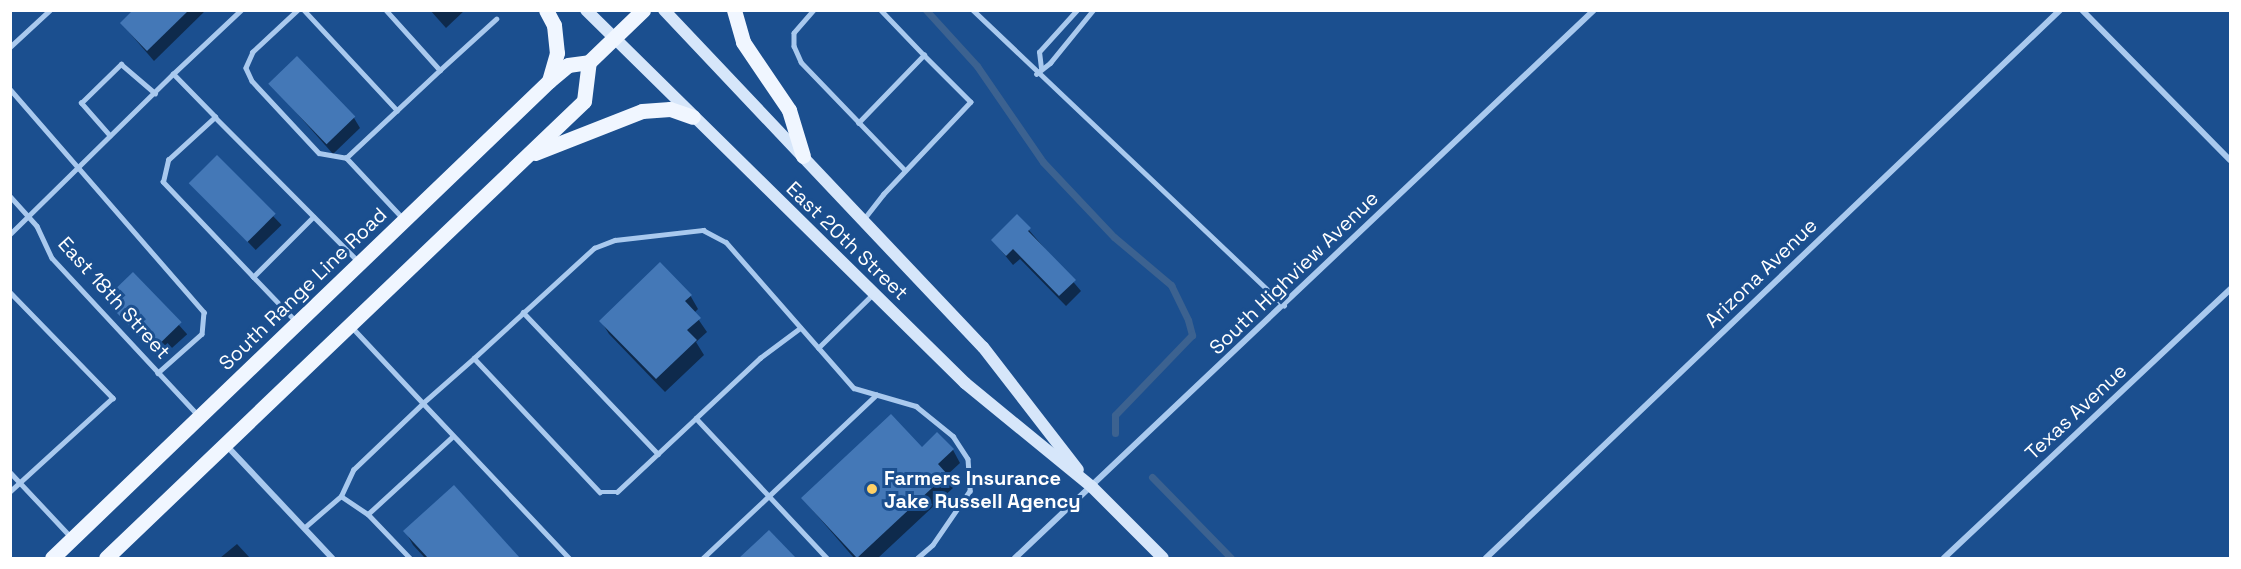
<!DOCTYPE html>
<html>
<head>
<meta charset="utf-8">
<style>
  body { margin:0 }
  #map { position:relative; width:2241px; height:569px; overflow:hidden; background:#1b4f8f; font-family:"Space Grotesk",sans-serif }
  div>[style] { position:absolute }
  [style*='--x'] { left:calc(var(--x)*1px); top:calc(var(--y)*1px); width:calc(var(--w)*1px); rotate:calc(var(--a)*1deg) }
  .shadow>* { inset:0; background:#0007; transform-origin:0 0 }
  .stream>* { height:7px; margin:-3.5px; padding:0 3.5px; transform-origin:3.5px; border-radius:3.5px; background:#3c6290 }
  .building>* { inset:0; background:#4478b7; transform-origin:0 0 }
  .lane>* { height:4.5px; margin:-2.25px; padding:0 2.25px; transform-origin:2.25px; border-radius:2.25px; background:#a9c9ee }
  .street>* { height:6px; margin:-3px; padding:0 3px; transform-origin:3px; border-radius:3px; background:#a9c9ee }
  .secondary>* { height:12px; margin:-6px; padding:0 6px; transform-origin:6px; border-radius:6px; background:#d6e6fa }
  .primary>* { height:15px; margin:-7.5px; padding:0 7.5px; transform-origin:7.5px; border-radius:7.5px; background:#f0f6ff }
  .dots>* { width:16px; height:16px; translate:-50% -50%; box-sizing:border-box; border:3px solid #1b4f8f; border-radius:50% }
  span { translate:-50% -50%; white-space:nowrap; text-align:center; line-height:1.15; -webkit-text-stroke:6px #1b4f8f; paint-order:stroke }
  .street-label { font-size:20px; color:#fff }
  .poi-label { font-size:20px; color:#fff; font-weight:700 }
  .left { translate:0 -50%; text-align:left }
  .frame { position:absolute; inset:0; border:12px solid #fff; pointer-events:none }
</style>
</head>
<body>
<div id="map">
  <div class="shadow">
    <i style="clip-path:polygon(135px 10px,206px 10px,154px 61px,122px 24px)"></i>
    <i style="clip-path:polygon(430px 10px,465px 10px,446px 28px)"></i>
    <i style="clip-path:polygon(271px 84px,354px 118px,360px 128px,333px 154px)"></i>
    <i style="left:217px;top:158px;width:93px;height:36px;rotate:46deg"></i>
    <i style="clip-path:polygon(1017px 216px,1081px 291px,1066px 306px,1020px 259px,1013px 265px,993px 241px)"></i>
    <i style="left:133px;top:274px;width:81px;height:37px;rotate:48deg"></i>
    <i style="clip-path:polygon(690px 295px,698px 309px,694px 313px,707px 332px,696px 342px,704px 355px,665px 392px,609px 334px,601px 321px)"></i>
    <i style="clip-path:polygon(922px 449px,953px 450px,960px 463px,946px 476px,953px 488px,878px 558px,854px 558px,803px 499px)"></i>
    <i style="clip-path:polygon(454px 487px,518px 558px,425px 558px,413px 545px,405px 531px)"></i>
    <i style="clip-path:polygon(769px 532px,794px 558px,741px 558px)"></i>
    <i style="clip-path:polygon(237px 544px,250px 558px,220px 558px)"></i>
  </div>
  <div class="stream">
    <i style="--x:926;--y:10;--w:76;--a:47.7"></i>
    <i style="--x:977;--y:66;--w:116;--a:55.5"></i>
    <i style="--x:1043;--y:162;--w:103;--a:46.6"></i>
    <i style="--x:1114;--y:237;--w:75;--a:40.1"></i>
    <i style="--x:1171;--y:285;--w:39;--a:64"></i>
    <i style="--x:1188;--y:320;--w:16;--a:75"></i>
    <i style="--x:1192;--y:335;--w:111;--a:133.9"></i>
    <i style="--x:1115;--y:415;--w:18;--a:90"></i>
    <i style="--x:1152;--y:477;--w:113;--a:45.7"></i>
  </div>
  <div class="building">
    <i style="clip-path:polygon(133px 10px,189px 10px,147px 51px,120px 23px)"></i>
    <i style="left:297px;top:56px;width:84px;height:40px;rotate:46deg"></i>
    <i style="left:217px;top:155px;width:83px;height:40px;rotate:45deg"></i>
    <i style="clip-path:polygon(1017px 214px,1031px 228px,1028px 231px,1076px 280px,1059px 296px,1013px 249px,1006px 256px,991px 240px)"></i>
    <i style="clip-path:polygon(660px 262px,692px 295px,685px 301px,701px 318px,687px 330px,697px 340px,656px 379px,599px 321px)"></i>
    <i style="left:133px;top:272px;width:70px;height:40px;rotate:46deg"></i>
    <i style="clip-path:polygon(891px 414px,922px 447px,937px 432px,954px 449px,938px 464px,947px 474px,857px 558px,801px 498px)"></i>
    <i style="clip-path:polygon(454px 485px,520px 558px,428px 558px,403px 531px)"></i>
    <i style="clip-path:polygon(769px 530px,796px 558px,739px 558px)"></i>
  </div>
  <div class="lane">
    <i style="--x:298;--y:10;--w:62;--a:137"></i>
    <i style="--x:253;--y:52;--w:17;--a:114"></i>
    <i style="--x:246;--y:68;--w:14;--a:65"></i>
    <i style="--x:252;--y:81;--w:98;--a:47.1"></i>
    <i style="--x:319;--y:153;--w:27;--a:10"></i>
    <i style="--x:304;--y:10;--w:137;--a:47.1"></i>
    <i style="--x:386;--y:10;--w:81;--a:48"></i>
    <i style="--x:440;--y:70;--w:76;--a:-42.3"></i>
    <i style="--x:814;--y:10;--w:30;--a:131"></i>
    <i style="--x:794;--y:33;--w:13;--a:90"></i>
    <i style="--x:794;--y:46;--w:17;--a:66"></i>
    <i style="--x:801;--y:62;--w:150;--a:46.1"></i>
    <i style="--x:881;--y:10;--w:62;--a:46.3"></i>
    <i style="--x:973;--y:10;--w:429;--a:43.5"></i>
    <i style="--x:10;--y:47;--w:54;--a:-42.8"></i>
    <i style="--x:1041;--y:68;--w:16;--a:-97"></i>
    <i style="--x:1039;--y:52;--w:57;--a:-47.9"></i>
    <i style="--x:1036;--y:74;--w:18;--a:-38"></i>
    <i style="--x:1050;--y:63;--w:68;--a:-50.9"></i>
    <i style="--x:10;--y:89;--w:296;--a:49"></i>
    <i style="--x:204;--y:312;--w:22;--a:95"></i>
    <i style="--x:202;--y:334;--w:59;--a:138.4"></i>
    <i style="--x:215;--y:117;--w:60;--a:-134.3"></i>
    <i style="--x:173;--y:74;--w:93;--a:-43.3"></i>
    <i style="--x:858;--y:123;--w:95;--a:-45.9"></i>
    <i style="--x:924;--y:55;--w:66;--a:45"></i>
    <i style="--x:971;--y:102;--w:127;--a:133.4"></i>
    <i style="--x:884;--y:194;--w:33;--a:128"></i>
    <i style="--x:110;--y:136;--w:44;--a:-131.3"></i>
    <i style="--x:81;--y:103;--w:56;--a:-44.3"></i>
    <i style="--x:121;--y:64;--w:45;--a:40.5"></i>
    <i style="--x:10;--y:196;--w:40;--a:48"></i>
    <i style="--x:37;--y:226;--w:35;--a:65"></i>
    <i style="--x:52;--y:258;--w:213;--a:47.1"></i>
    <i style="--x:401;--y:217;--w:81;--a:-133"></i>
    <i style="--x:346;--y:158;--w:129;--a:-43.1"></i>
    <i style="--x:10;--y:234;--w:228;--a:-44.5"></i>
    <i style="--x:253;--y:277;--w:131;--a:-133.5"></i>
    <i style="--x:163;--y:182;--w:23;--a:-77"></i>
    <i style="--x:168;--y:160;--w:64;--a:-42.5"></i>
    <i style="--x:215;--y:117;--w:202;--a:45.2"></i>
    <i style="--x:10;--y:292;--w:148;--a:45.8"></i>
    <i style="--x:113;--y:398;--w:139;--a:137.6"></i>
    <i style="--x:523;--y:312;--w:196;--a:46.4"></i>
    <i style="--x:295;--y:321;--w:61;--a:-133.7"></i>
    <i style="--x:253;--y:277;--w:85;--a:-45"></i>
    <i style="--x:351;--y:326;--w:105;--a:46.9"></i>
    <i style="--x:423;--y:403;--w:68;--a:-41.4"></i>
    <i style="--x:474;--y:358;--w:184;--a:46.8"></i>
    <i style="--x:600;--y:492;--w:17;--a:0"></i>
    <i style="--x:617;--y:492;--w:108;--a:-43.1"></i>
    <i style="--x:696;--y:418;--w:192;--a:46.9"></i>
    <i style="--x:818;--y:348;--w:77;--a:-44.5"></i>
    <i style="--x:474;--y:358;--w:163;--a:-42.5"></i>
    <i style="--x:594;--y:248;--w:22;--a:-21"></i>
    <i style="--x:615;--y:240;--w:89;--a:-6.5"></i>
    <i style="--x:703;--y:230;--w:26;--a:28"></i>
    <i style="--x:726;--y:242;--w:194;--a:48.8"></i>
    <i style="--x:854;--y:388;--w:65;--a:16.2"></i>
    <i style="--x:916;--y:406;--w:48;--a:39"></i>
    <i style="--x:953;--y:436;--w:27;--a:57"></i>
    <i style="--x:968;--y:459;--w:32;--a:86"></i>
    <i style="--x:970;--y:491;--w:65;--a:124.4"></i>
    <i style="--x:933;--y:545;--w:20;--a:139"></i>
    <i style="--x:696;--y:418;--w:88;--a:-43.2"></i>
    <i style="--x:760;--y:358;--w:50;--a:-36.9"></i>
    <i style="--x:10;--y:472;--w:89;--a:46.8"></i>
    <i style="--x:341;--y:496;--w:32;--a:34"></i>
    <i style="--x:368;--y:514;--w:61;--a:46.3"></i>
    <i style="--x:368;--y:514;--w:115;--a:-42.5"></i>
    <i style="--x:304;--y:528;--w:49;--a:-40.9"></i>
    <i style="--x:341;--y:496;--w:29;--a:-65"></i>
    <i style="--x:353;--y:470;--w:97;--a:-43.7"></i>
    <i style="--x:423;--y:403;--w:213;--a:46.7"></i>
    <i style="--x:703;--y:558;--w:238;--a:-43.3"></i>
  </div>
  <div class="street">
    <i style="--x:2082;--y:10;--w:211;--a:45.4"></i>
    <i style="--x:226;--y:445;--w:155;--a:46.8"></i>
    <i style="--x:1015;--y:558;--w:797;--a:-43.42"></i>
    <i style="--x:1486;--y:558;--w:794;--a:-43.67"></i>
    <i style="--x:1944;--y:558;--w:393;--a:-43.2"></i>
  </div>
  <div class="secondary">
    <i style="--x:586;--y:10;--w:532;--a:44.54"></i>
    <i style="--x:965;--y:383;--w:164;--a:39.3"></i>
    <i style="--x:1092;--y:487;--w:100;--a:45"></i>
    <i style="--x:664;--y:10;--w:464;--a:46.6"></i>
    <i style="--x:983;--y:347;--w:155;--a:52.3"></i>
  </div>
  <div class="primary">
    <i style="--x:546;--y:10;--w:17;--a:62"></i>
    <i style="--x:554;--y:25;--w:28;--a:84"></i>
    <i style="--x:557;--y:53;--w:29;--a:106"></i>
    <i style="--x:734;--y:10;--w:33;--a:74"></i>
    <i style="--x:743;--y:42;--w:82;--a:55.9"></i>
    <i style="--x:789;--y:110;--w:48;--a:73.1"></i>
    <i style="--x:535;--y:153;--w:115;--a:-21.4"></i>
    <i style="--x:642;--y:111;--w:28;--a:-4"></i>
    <i style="--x:670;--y:109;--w:24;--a:19"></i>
    <i style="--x:52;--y:558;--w:689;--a:-43.82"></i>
    <i style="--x:549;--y:81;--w:25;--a:-40"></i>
    <i style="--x:568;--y:65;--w:21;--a:-8"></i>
    <i style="--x:106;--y:558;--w:661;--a:-43.71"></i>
    <i style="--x:584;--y:101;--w:39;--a:-83"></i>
    <i style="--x:589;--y:62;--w:75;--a:-43.9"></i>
  </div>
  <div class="dots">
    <i style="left:872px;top:489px;background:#ffd166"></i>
  </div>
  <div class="street-label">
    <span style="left:847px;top:241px;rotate:44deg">East 20th Street</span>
    <span style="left:1294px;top:273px;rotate:-44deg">South Highview Avenue</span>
    <span style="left:1761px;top:273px;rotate:-44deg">Arizona Avenue</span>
    <span style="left:303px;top:289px;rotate:-44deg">South Range Line Road</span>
    <span style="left:114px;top:298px;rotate:48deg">East 18th Street</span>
    <span style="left:2076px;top:412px;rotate:-43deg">Texas Avenue</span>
  </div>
  <div class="poi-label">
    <span class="left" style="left:884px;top:490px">Farmers Insurance<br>Jake Russell Agency</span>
  </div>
  <div class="frame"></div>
</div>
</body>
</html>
